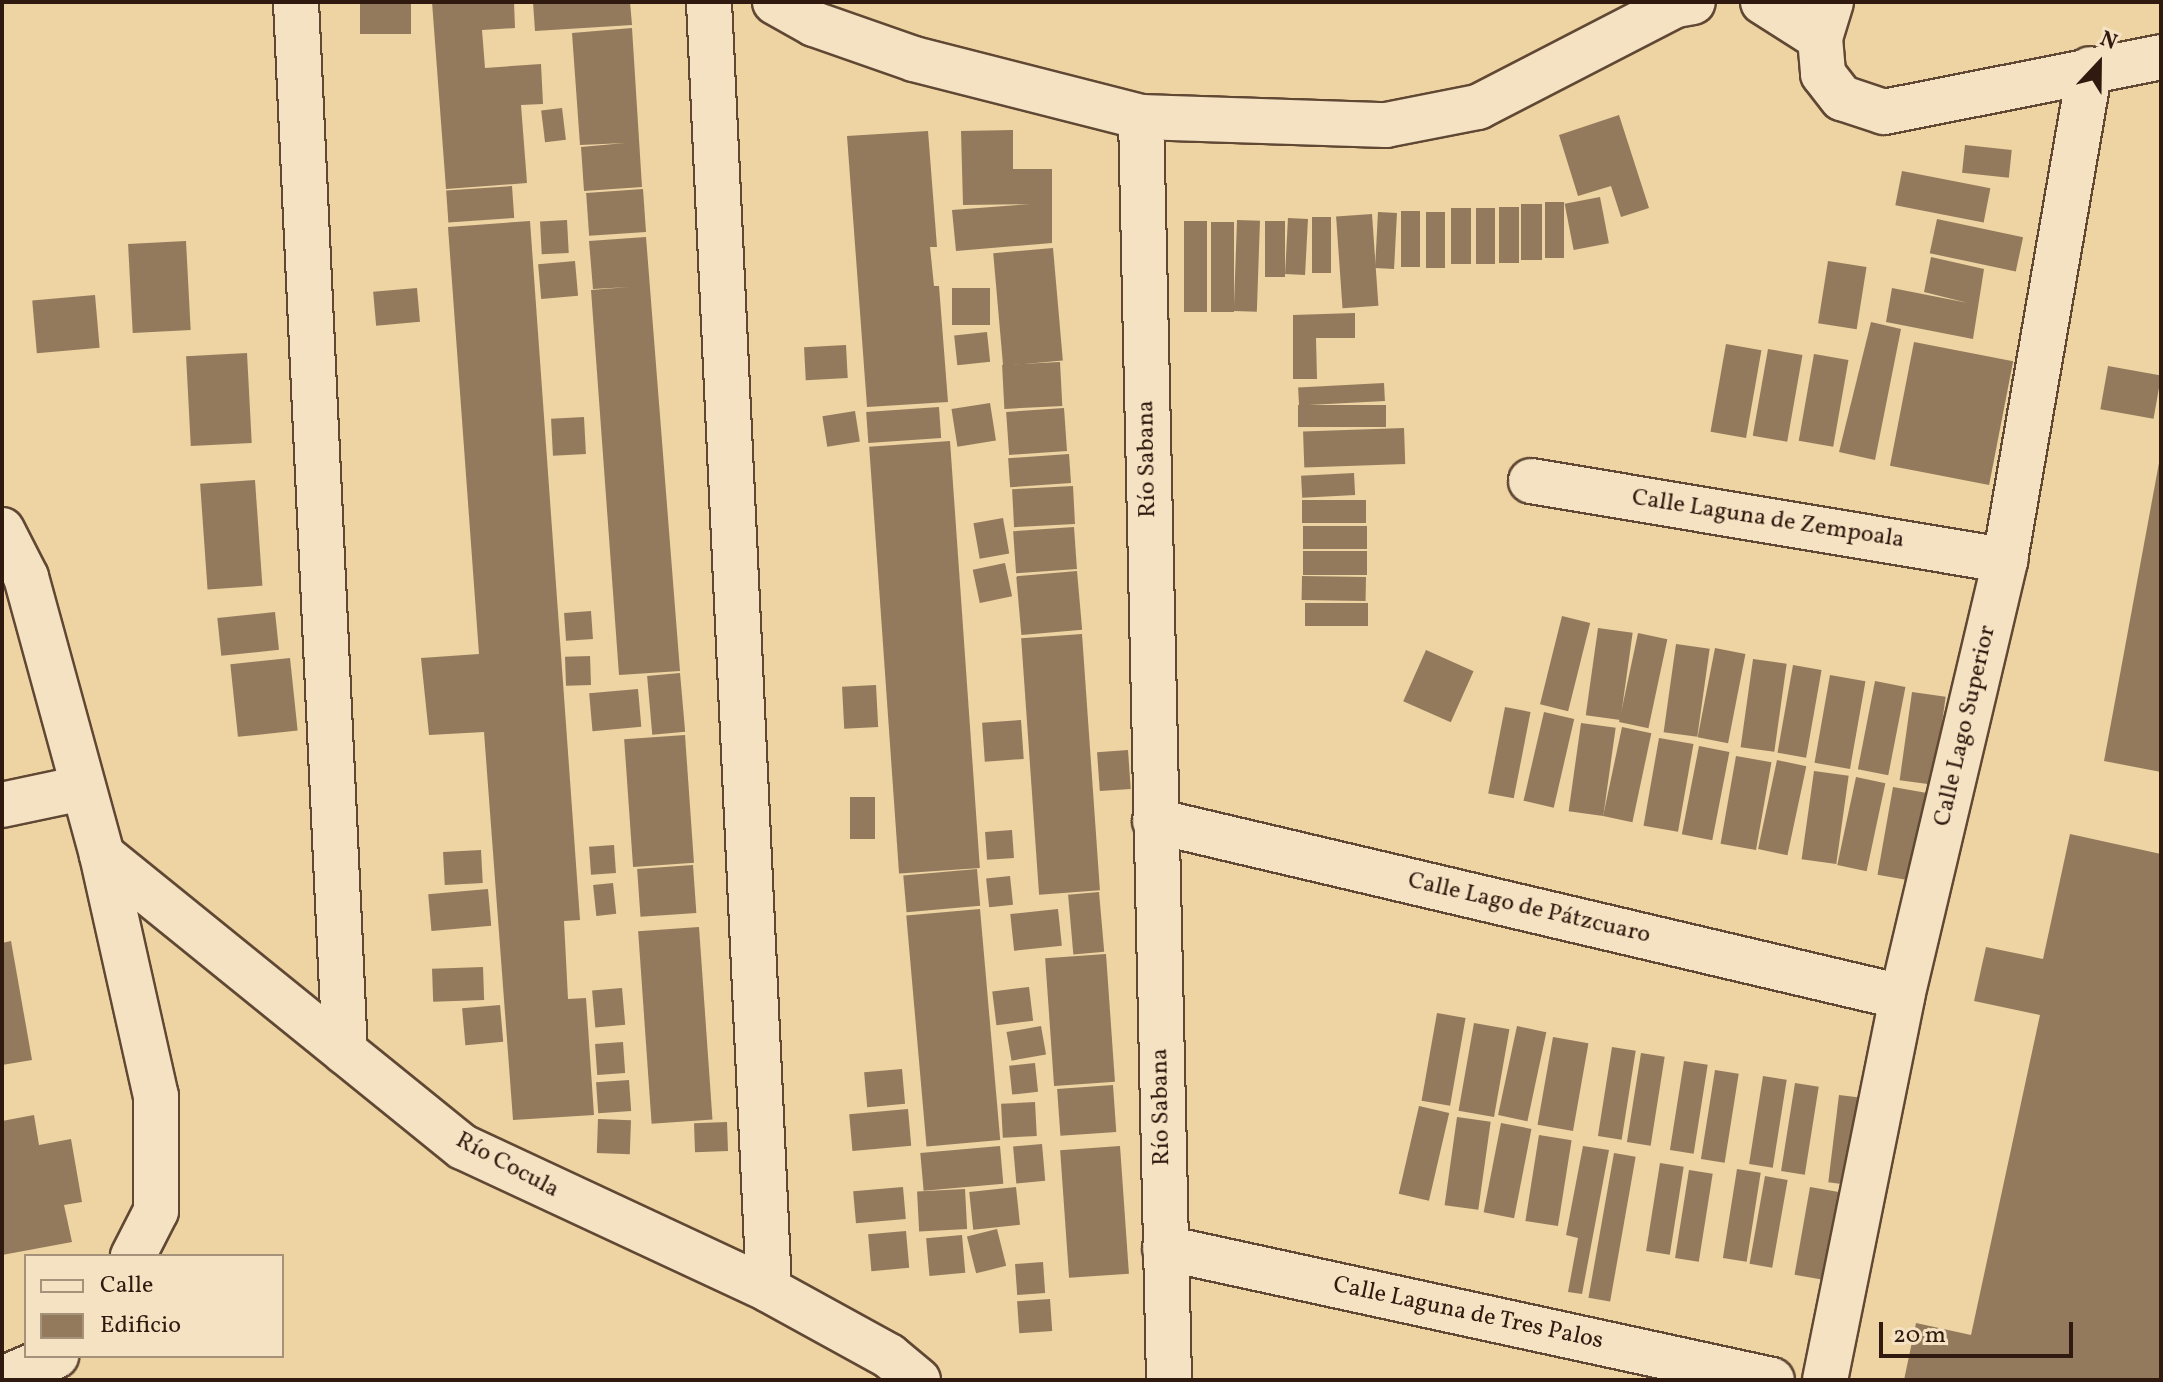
<!DOCTYPE html>
<html>
<head>
<meta charset="utf-8">
<style>
  body { margin:0 }
  #map { position:relative; width:2163px; height:1382px; overflow:hidden; background:#eed3a3; font-family:Vollkorn,serif }
  div>[style] { position:absolute }
  [style*='--x'] { left:calc(var(--x)*1px); top:calc(var(--y)*1px); width:calc(var(--w)*1px); rotate:calc(var(--a)*1deg) }
  .building>* { inset:0; background:#937a5c; transform-origin:0 0 }
  .roads { filter:drop-shadow(2px 0 #604834) drop-shadow(-2px 0 #604834) drop-shadow(0 2px #604834) drop-shadow(0 -2px #604834) }
  .minor>* { height:44px; margin:-22px; padding:0 22px; transform-origin:22px; border-radius:22px; background:#f4e2c3 }
  .secondary>* { height:44px; margin:-22px; padding:0 22px; transform-origin:22px; border-radius:22px; background:#f4e2c3 }
  span { translate:-50% -50%; white-space:nowrap; text-align:center; line-height:1.15; -webkit-text-stroke:8px #f4e2c3; paint-order:stroke }
  .street-label { font-size:24px; color:#30190f }
  .frame { position:absolute; inset:0; border:4px solid #30190f; pointer-events:none }
  .legend { position:absolute; left:24px; top:1254px; width:260px; height:104px; box-sizing:border-box; background:#f4e2c3; border:2px solid #a6927b; margin:0; padding:10px 14px; list-style:none; font-size:24px; color:#30190f }
  .legend li { display:flex; align-items:center; gap:16px; height:40px }
  .legend b { width:40px; border:2px solid #a6927b }
  .north { position:absolute; left:2059px; top:24px; width:80px; height:80px; -webkit-text-stroke:6px #f4e2c3; paint-order:stroke; rotate:22deg; font-size:22px; font-weight:700; line-height:32px; text-align:center; color:#30190f }
  .north::after { content:''; display:block; margin:auto; width:28px; height:36px; background:#30190f; clip-path:polygon(50% 0,100% 100%,50% 72%,0 100%) }
  .scale { position:absolute; left:1879px; top:1322px; width:194px; height:36px; box-sizing:border-box; border:4px solid #30190f; border-top:0; padding-left:10px; font-size:24px; line-height:28px; white-space:nowrap; color:#30190f; -webkit-text-stroke:6px #f4e2c3; paint-order:stroke }
</style>
</head>
<body>
<div id="map">
  <div class="building">
    <i style="left:360px;top:2px;width:51px;height:32px"></i>
    <i style="clip-path:polygon(432px 2px,514px 2px,515px 28px,482px 30px,485px 68px,541px 64px,543px 104px,521px 105px,527px 183px,446px 189px)"></i>
    <i style="clip-path:polygon(533px 2px,630px 2px,632px 25px,535px 31px)"></i>
    <i style="clip-path:polygon(632px 28px,642px 187px,584px 191px,581px 147px,625px 143px,580px 145px,572px 33px)"></i>
    <i style="left:562px;top:108px;width:32px;height:21px;rotate:83deg"></i>
    <i style="clip-path:polygon(1619px 115px,1649px 208px,1621px 217px,1611px 186px,1578px 196px,1559px 135px)"></i>
    <i style="clip-path:polygon(1013px 130px,1013px 169px,1052px 169px,1052px 243px,956px 251px,952px 210px,1030px 204px,963px 205px,961px 131px)"></i>
    <i style="clip-path:polygon(928px 131px,937px 247px,930px 247px,934px 286px,939px 286px,948px 402px,867px 407px,847px 136px)"></i>
    <i style="left:1965px;top:145px;width:47px;height:28px;rotate:6deg"></i>
    <i style="left:1902px;top:171px;width:90px;height:35px;rotate:11deg"></i>
    <i style="left:512px;top:186px;width:32px;height:66px;rotate:86deg"></i>
    <i style="left:643px;top:189px;width:43px;height:57px;rotate:86deg"></i>
    <i style="left:1600px;top:197px;width:47px;height:36px;rotate:79deg"></i>
    <i style="left:1545px;top:202px;width:19px;height:56px"></i>
    <i style="left:1521px;top:204px;width:21px;height:56px"></i>
    <i style="left:1499px;top:207px;width:20px;height:56px"></i>
    <i style="left:1451px;top:208px;width:20px;height:56px"></i>
    <i style="left:1476px;top:208px;width:19px;height:56px"></i>
    <i style="left:1401px;top:211px;width:19px;height:56px"></i>
    <i style="left:1378px;top:212px;width:19px;height:56px;rotate:3deg"></i>
    <i style="left:1426px;top:212px;width:19px;height:56px"></i>
    <i style="left:1372px;top:214px;width:92px;height:36px;rotate:86deg"></i>
    <i style="left:1312px;top:217px;width:19px;height:56px"></i>
    <i style="left:1288px;top:218px;width:20px;height:56px;rotate:3deg"></i>
    <i style="left:1937px;top:219px;width:88px;height:35px;rotate:12deg"></i>
    <i style="left:567px;top:220px;width:33px;height:27px;rotate:87deg"></i>
    <i style="left:1237px;top:220px;width:23px;height:91px;rotate:2deg"></i>
    <i style="clip-path:polygon(530px 221px,580px 920px,564px 921px,568px 999px,586px 998px,594px 1115px,513px 1120px,484px 732px,429px 735px,421px 658px,479px 654px,448px 227px)"></i>
    <i style="left:1184px;top:221px;width:23px;height:91px"></i>
    <i style="left:1265px;top:221px;width:20px;height:56px"></i>
    <i style="left:1211px;top:222px;width:23px;height:90px"></i>
    <i style="clip-path:polygon(646px 237px,680px 671px,619px 675px,591px 290px,629px 287px,593px 289px,589px 241px)"></i>
    <i style="left:186px;top:241px;width:89px;height:58px;rotate:87deg"></i>
    <i style="left:1053px;top:248px;width:113px;height:60px;rotate:85deg"></i>
    <i style="clip-path:polygon(1931px 257px,1984px 269px,1973px 339px,1886px 322px,1892px 288px,1968px 303px,1924px 292px)"></i>
    <i style="left:575px;top:261px;width:35px;height:37px;rotate:85deg"></i>
    <i style="left:1828px;top:261px;width:39px;height:63px;rotate:9deg"></i>
    <i style="left:417px;top:288px;width:34px;height:44px;rotate:85deg"></i>
    <i style="left:990px;top:288px;width:37px;height:38px;rotate:90deg"></i>
    <i style="left:95px;top:295px;width:53px;height:63px;rotate:85deg"></i>
    <i style="clip-path:polygon(1355px 313px,1355px 338px,1316px 338px,1317px 379px,1293px 379px,1293px 315px)"></i>
    <i style="clip-path:polygon(1871px 322px,1901px 329px,1875px 460px,1839px 452px)"></i>
    <i style="left:987px;top:332px;width:30px;height:33px;rotate:84deg"></i>
    <i style="left:1914px;top:342px;width:101px;height:126px;rotate:11deg"></i>
    <i style="left:1726px;top:344px;width:36px;height:89px;rotate:10deg"></i>
    <i style="left:846px;top:345px;width:33px;height:42px;rotate:87deg"></i>
    <i style="left:1768px;top:349px;width:35px;height:88px;rotate:10deg"></i>
    <i style="left:247px;top:353px;width:90px;height:61px;rotate:87deg"></i>
    <i style="left:1814px;top:354px;width:35px;height:88px;rotate:10deg"></i>
    <i style="left:1060px;top:362px;width:44px;height:58px;rotate:87deg"></i>
    <i style="left:2108px;top:366px;width:54px;height:44px;rotate:10deg"></i>
    <i style="left:1384px;top:383px;width:18px;height:86px;rotate:87deg"></i>
    <i style="left:990px;top:403px;width:38px;height:39px;rotate:81deg"></i>
    <i style="left:1386px;top:405px;width:22px;height:88px;rotate:90deg"></i>
    <i style="left:939px;top:407px;width:31px;height:73px;rotate:86deg"></i>
    <i style="left:1064px;top:408px;width:43px;height:58px;rotate:86deg"></i>
    <i style="left:855px;top:411px;width:31px;height:33px;rotate:81deg"></i>
    <i style="left:584px;top:417px;width:37px;height:33px;rotate:87deg"></i>
    <i style="left:1404px;top:428px;width:36px;height:101px;rotate:88deg"></i>
    <i style="left:950px;top:441px;width:428px;height:81px;rotate:86deg"></i>
    <i style="clip-path:polygon(2161px 452px,2161px 772px,2104px 761px)"></i>
    <i style="left:1069px;top:454px;width:29px;height:61px;rotate:86deg"></i>
    <i style="left:1354px;top:473px;width:22px;height:53px;rotate:87deg"></i>
    <i style="left:255px;top:480px;width:106px;height:55px;rotate:86deg"></i>
    <i style="left:1073px;top:486px;width:38px;height:61px;rotate:87deg"></i>
    <i style="left:1302px;top:500px;width:64px;height:23px"></i>
    <i style="left:1003px;top:518px;width:36px;height:30px;rotate:80deg"></i>
    <i style="left:1303px;top:526px;width:64px;height:23px"></i>
    <i style="left:1074px;top:527px;width:42px;height:61px;rotate:86deg"></i>
    <i style="left:1303px;top:551px;width:64px;height:24px"></i>
    <i style="left:1005px;top:563px;width:34px;height:33px;rotate:78deg"></i>
    <i style="left:1077px;top:571px;width:59px;height:61px;rotate:85deg"></i>
    <i style="left:1302px;top:576px;width:64px;height:24px;rotate:1deg"></i>
    <i style="left:1305px;top:603px;width:63px;height:23px"></i>
    <i style="left:591px;top:611px;width:28px;height:27px;rotate:86deg"></i>
    <i style="left:275px;top:612px;width:38px;height:58px;rotate:84deg"></i>
    <i style="left:1562px;top:616px;width:29px;height:91px;rotate:14deg"></i>
    <i style="left:1598px;top:628px;width:35px;height:88px;rotate:8deg"></i>
    <i style="left:1638px;top:633px;width:30px;height:91px;rotate:12deg"></i>
    <i style="left:1082px;top:634px;width:257px;height:61px;rotate:86deg"></i>
    <i style="left:1676px;top:644px;width:34px;height:89px;rotate:8deg"></i>
    <i style="left:1715px;top:648px;width:31px;height:91px;rotate:11deg"></i>
    <i style="left:1426px;top:650px;width:52px;height:56px;rotate:24deg"></i>
    <i style="left:590px;top:656px;width:29px;height:25px;rotate:88deg"></i>
    <i style="left:290px;top:658px;width:73px;height:60px;rotate:84deg"></i>
    <i style="left:1753px;top:659px;width:34px;height:89px;rotate:8deg"></i>
    <i style="left:1793px;top:665px;width:29px;height:89px;rotate:10deg"></i>
    <i style="left:680px;top:673px;width:59px;height:33px;rotate:85deg"></i>
    <i style="left:1830px;top:675px;width:36px;height:89px;rotate:10deg"></i>
    <i style="left:1875px;top:681px;width:31px;height:90px;rotate:11deg"></i>
    <i style="left:876px;top:685px;width:42px;height:34px;rotate:87deg"></i>
    <i style="left:638px;top:689px;width:38px;height:49px;rotate:85deg"></i>
    <i style="left:1912px;top:692px;width:34px;height:89px;rotate:8deg"></i>
    <i style="left:1505px;top:707px;width:26px;height:88px;rotate:11deg"></i>
    <i style="left:1544px;top:712px;width:31px;height:91px;rotate:13deg"></i>
    <i style="left:1021px;top:720px;width:39px;height:39px;rotate:86deg"></i>
    <i style="left:1581px;top:723px;width:35px;height:89px;rotate:8deg"></i>
    <i style="left:1622px;top:727px;width:30px;height:91px;rotate:12deg"></i>
    <i style="left:685px;top:735px;width:128px;height:61px;rotate:86deg"></i>
    <i style="left:1659px;top:738px;width:35px;height:89px;rotate:10deg"></i>
    <i style="left:1699px;top:746px;width:31px;height:90px;rotate:11deg"></i>
    <i style="left:1128px;top:750px;width:39px;height:31px;rotate:86deg"></i>
    <i style="left:1736px;top:756px;width:36px;height:89px;rotate:10deg"></i>
    <i style="left:1777px;top:760px;width:30px;height:91px;rotate:12deg"></i>
    <i style="left:1814px;top:771px;width:35px;height:89px;rotate:8deg"></i>
    <i style="left:1856px;top:777px;width:30px;height:90px;rotate:12deg"></i>
    <i style="left:1893px;top:787px;width:36px;height:89px;rotate:10deg"></i>
    <i style="left:850px;top:797px;width:25px;height:42px"></i>
    <i style="left:1012px;top:830px;width:28px;height:27px;rotate:86deg"></i>
    <i style="clip-path:polygon(2070px 834px,2161px 854px,2161px 1380px,1904px 1380px,1916px 1323px,1971px 1335px,2040px 1015px,1974px 1001px,1986px 947px,2043px 959px)"></i>
    <i style="left:614px;top:845px;width:28px;height:25px;rotate:86deg"></i>
    <i style="left:481px;top:850px;width:33px;height:38px;rotate:87deg"></i>
    <i style="left:693px;top:865px;width:48px;height:56px;rotate:86deg"></i>
    <i style="left:977px;top:869px;width:37px;height:74px;rotate:85deg"></i>
    <i style="left:1010px;top:876px;width:29px;height:24px;rotate:84deg"></i>
    <i style="left:613px;top:883px;width:31px;height:20px;rotate:84deg"></i>
    <i style="left:488px;top:889px;width:37px;height:60px;rotate:85deg"></i>
    <i style="left:1099px;top:892px;width:60px;height:31px;rotate:85deg"></i>
    <i style="left:980px;top:909px;width:232px;height:74px;rotate:85deg"></i>
    <i style="left:1058px;top:909px;width:37px;height:48px;rotate:84deg"></i>
    <i style="left:699px;top:927px;width:193px;height:61px;rotate:86deg"></i>
    <i style="clip-path:polygon(11px 941px,32px 1060px,2px 1065px,2px 943px)"></i>
    <i style="left:1106px;top:954px;width:128px;height:61px;rotate:86deg"></i>
    <i style="left:483px;top:967px;width:33px;height:51px;rotate:88deg"></i>
    <i style="left:1029px;top:987px;width:34px;height:37px;rotate:83deg"></i>
    <i style="left:622px;top:988px;width:37px;height:30px;rotate:85deg"></i>
    <i style="left:500px;top:1005px;width:37px;height:38px;rotate:85deg"></i>
    <i style="left:1437px;top:1013px;width:29px;height:89px;rotate:10deg"></i>
    <i style="left:1474px;top:1023px;width:36px;height:89px;rotate:10deg"></i>
    <i style="left:1041px;top:1026px;width:29px;height:35px;rotate:80deg"></i>
    <i style="left:1517px;top:1026px;width:30px;height:91px;rotate:12deg"></i>
    <i style="left:1553px;top:1037px;width:36px;height:89px;rotate:10deg"></i>
    <i style="left:623px;top:1042px;width:31px;height:28px;rotate:86deg"></i>
    <i style="left:1612px;top:1047px;width:24px;height:90px;rotate:9deg"></i>
    <i style="left:1641px;top:1053px;width:24px;height:90px;rotate:9deg"></i>
    <i style="left:1684px;top:1061px;width:24px;height:90px;rotate:9deg"></i>
    <i style="left:1035px;top:1063px;width:29px;height:26px;rotate:84deg"></i>
    <i style="left:902px;top:1069px;width:35px;height:38px;rotate:85deg"></i>
    <i style="left:1715px;top:1070px;width:24px;height:90px;rotate:9deg"></i>
    <i style="left:1763px;top:1076px;width:24px;height:89px;rotate:9deg"></i>
    <i style="left:629px;top:1080px;width:31px;height:33px;rotate:86deg"></i>
    <i style="left:1795px;top:1083px;width:24px;height:89px;rotate:9deg"></i>
    <i style="left:1113px;top:1085px;width:47px;height:56px;rotate:86deg"></i>
    <i style="left:1839px;top:1095px;width:25px;height:88px;rotate:7deg"></i>
    <i style="left:1035px;top:1102px;width:34px;height:34px;rotate:87deg"></i>
    <i style="left:1419px;top:1106px;width:31px;height:90px;rotate:13deg"></i>
    <i style="left:908px;top:1109px;width:37px;height:59px;rotate:85deg"></i>
    <i style="clip-path:polygon(34px 1115px,39px 1145px,71px 1139px,82px 1202px,64px 1205px,72px 1242px,2px 1255px,2px 1121px)"></i>
    <i style="left:1457px;top:1117px;width:34px;height:89px;rotate:8deg"></i>
    <i style="left:598px;top:1119px;width:33px;height:34px;rotate:2deg"></i>
    <i style="left:727px;top:1122px;width:29px;height:33px;rotate:88deg"></i>
    <i style="left:1501px;top:1123px;width:31px;height:91px;rotate:11deg"></i>
    <i style="left:1539px;top:1135px;width:33px;height:87px;rotate:9deg"></i>
    <i style="left:1042px;top:1144px;width:37px;height:29px;rotate:85deg"></i>
    <i style="left:1000px;top:1146px;width:38px;height:80px;rotate:85deg"></i>
    <i style="left:1120px;top:1146px;width:128px;height:60px;rotate:86deg"></i>
    <i style="clip-path:polygon(1583px 1146px,1609px 1150px,1582px 1294px,1568px 1292px,1578px 1238px,1566px 1235px)"></i>
    <i style="left:1614px;top:1153px;width:22px;height:147px;rotate:10deg"></i>
    <i style="left:1660px;top:1163px;width:24px;height:89px;rotate:9deg"></i>
    <i style="left:1737px;top:1169px;width:24px;height:90px;rotate:9deg"></i>
    <i style="left:1689px;top:1170px;width:24px;height:89px;rotate:9deg"></i>
    <i style="left:1765px;top:1176px;width:23px;height:89px;rotate:10deg"></i>
    <i style="left:903px;top:1187px;width:32px;height:50px;rotate:85deg"></i>
    <i style="left:1016px;top:1187px;width:38px;height:47px;rotate:84deg"></i>
    <i style="left:1810px;top:1187px;width:35px;height:89px;rotate:10deg"></i>
    <i style="left:965px;top:1189px;width:40px;height:48px;rotate:87deg"></i>
    <i style="left:997px;top:1229px;width:38px;height:31px;rotate:76deg"></i>
    <i style="left:906px;top:1231px;width:37px;height:38px;rotate:85deg"></i>
    <i style="left:962px;top:1235px;width:38px;height:36px;rotate:85deg"></i>
    <i style="left:1043px;top:1262px;width:31px;height:28px;rotate:86deg"></i>
    <i style="left:1050px;top:1299px;width:32px;height:33px;rotate:86deg"></i>
  </div>
  <div class="roads">
    <div class="minor">
      <i style="--x:296;--y:2;--w:1051;--a:87.33"></i>
      <i style="--x:709;--y:2;--w:1289;--a:87.33"></i>
      <i style="--x:775;--y:2;--w:45;--a:29.4"></i>
      <i style="--x:814;--y:24;--w:106;--a:19.3"></i>
      <i style="--x:914;--y:59;--w:234;--a:14.3"></i>
      <i style="--x:1141;--y:117;--w:245;--a:1.9"></i>
      <i style="--x:1386;--y:125;--w:94;--a:-11.1"></i>
      <i style="--x:1478;--y:107;--w:223;--a:-27.3"></i>
      <i style="--x:1676;--y:5;--w:17;--a:-10"></i>
      <i style="--x:1763;--y:2;--w:67;--a:32.3"></i>
      <i style="--x:1141;--y:117;--w:1263;--a:88.73"></i>
      <i style="--x:1531;--y:481;--w:481;--a:9.5"></i>
      <i style="--x:2;--y:530;--w:53;--a:62.9"></i>
      <i style="--x:26;--y:577;--w:288;--a:74.7"></i>
      <i style="--x:102;--y:855;--w:247;--a:77.4"></i>
      <i style="--x:156;--y:1096;--w:115;--a:90"></i>
      <i style="--x:156;--y:1211;--w:51;--a:117.1"></i>
      <i style="--x:2;--y:805;--w:82;--a:-12"></i>
      <i style="--x:1155;--y:821;--w:767;--a:13.26"></i>
      <i style="--x:102;--y:855;--w:464;--a:39"></i>
      <i style="--x:463;--y:1147;--w:338;--a:25"></i>
      <i style="--x:769;--y:1290;--w:137;--a:28.8"></i>
      <i style="--x:889;--y:1356;--w:38;--a:40"></i>
      <i style="--x:1165;--y:1248;--w:621;--a:12.27"></i>
      <i style="--x:2;--y:1379;--w:59;--a:-23.1"></i>
      <i style="--x:1825;--y:1380;--w:391;--a:-78.6"></i>
      <i style="--x:1902;--y:997;--w:449;--a:-76.7"></i>
      <i style="--x:2005;--y:560;--w:498;--a:-80.2"></i>
    </div>
    <div class="secondary">
      <i style="--x:1831;--y:2;--w:38;--a:107"></i>
      <i style="--x:1820;--y:38;--w:36;--a:85"></i>
      <i style="--x:1823;--y:74;--w:31;--a:52"></i>
      <i style="--x:1842;--y:98;--w:44;--a:18.4"></i>
      <i style="--x:1884;--y:112;--w:282;--a:-11.2"></i>
    </div>
  </div>
  <div class="street-label">
    <span style="left:1148px;top:459px;rotate:-91deg">Río Sabana</span>
    <span style="left:1768px;top:520px;rotate:9deg">Calle Laguna de Zempoala</span>
    <span style="left:1966px;top:726px;rotate:-77deg">Calle Lago Superior</span>
    <span style="left:1529px;top:909px;rotate:13deg">Calle Lago de Pátzcuaro</span>
    <span style="left:1162px;top:1107px;rotate:-91deg">Río Sabana</span>
    <span style="left:507px;top:1166px;rotate:28deg">Río Cocula</span>
    <span style="left:1468px;top:1314px;rotate:12deg">Calle Laguna de Tres Palos</span>
  </div>
  <div class="frame"></div>
  <ul class="legend">
  <li><b style="height:10px;background:#f4e2c3"></b>Calle</li>
  <li><b style="height:22px;background:#937a5c"></b>Edificio</li>
  </ul>
  <div class="north">N</div>
  <div class="scale">20 m</div>
</div>
</body>
</html>
